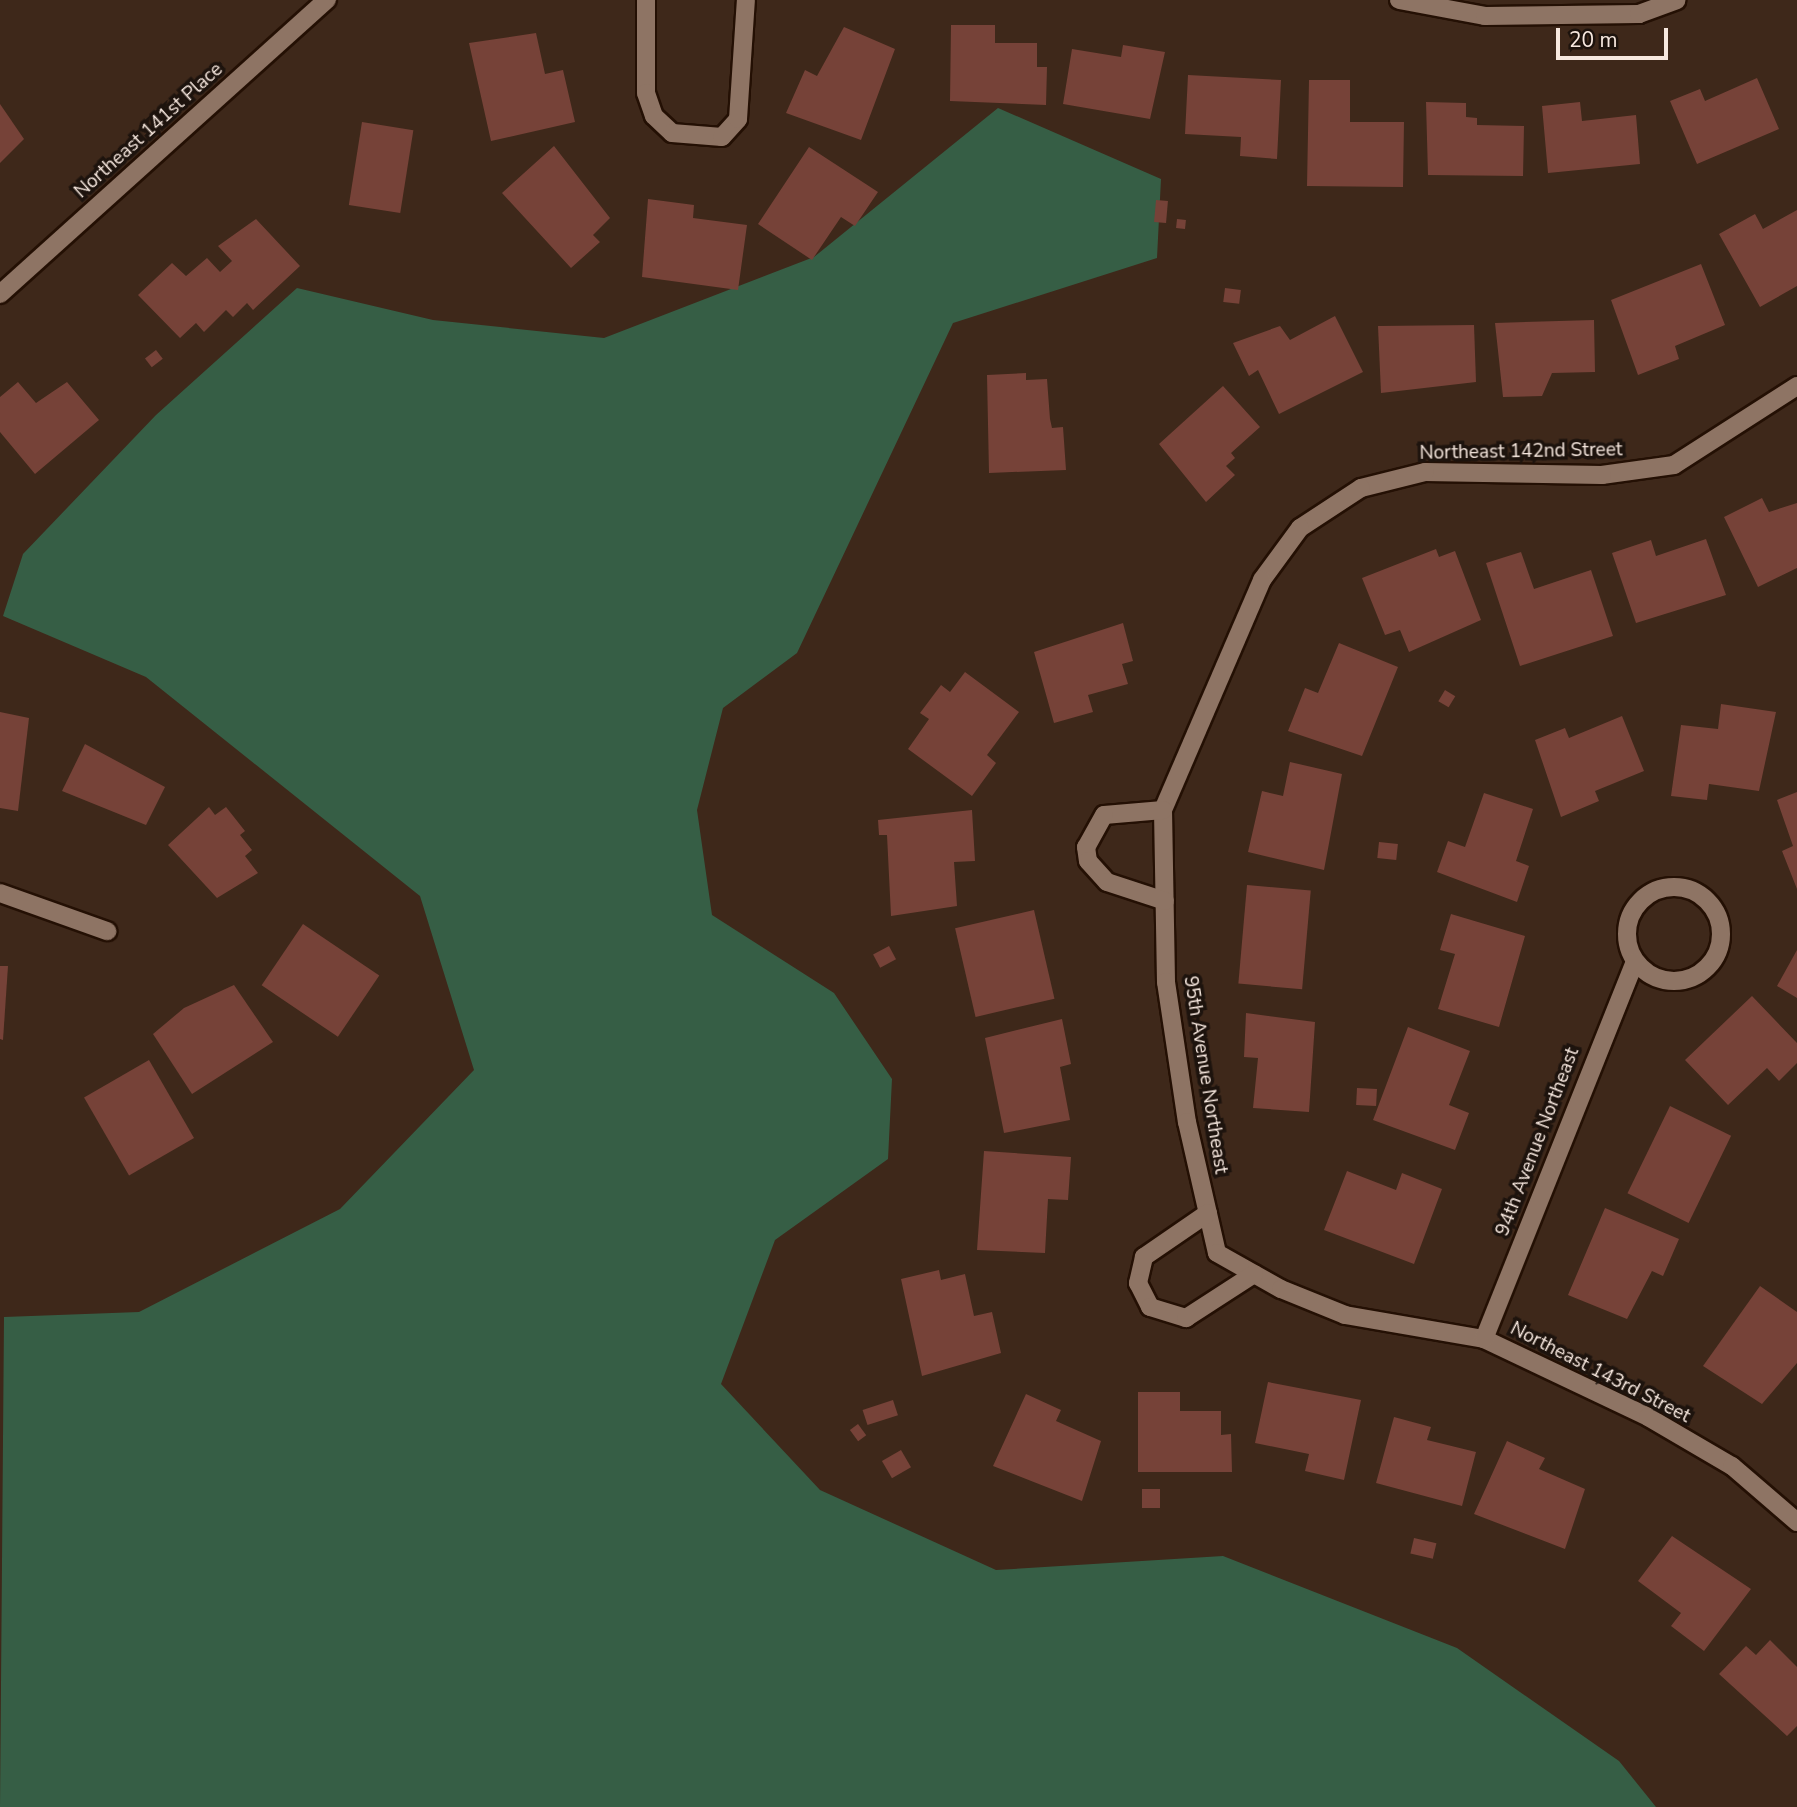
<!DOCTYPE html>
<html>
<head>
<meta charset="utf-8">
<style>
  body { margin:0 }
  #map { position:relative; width:1797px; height:1807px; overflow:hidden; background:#3e281a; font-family:"Nunito Sans",sans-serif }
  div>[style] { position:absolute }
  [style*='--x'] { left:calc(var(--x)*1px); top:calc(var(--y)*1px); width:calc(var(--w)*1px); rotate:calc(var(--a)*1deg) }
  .green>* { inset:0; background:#365e45 }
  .building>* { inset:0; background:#764238; transform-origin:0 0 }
  .roads { filter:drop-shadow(2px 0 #241004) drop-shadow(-2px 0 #241004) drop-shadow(0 2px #241004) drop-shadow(0 -2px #241004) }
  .minor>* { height:18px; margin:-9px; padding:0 9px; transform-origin:9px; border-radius:9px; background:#8e7464 }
  .minor>.ring { margin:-9px; padding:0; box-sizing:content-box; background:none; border:18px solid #8e7464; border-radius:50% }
  span { translate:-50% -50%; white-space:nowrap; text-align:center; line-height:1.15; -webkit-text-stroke:7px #1d130d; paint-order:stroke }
  .street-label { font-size:19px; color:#f7e8df }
  .scale { position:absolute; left:1556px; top:28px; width:112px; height:32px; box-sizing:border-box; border:4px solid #f7e8df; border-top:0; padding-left:9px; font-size:21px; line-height:24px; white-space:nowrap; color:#f7e8df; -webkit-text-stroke:5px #1d130d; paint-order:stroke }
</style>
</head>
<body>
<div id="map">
  <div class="green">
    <i style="clip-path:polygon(998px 108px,1161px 179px,1157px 258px,953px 323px,797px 653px,723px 708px,697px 810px,712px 915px,834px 993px,892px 1079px,888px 1159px,775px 1240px,721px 1384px,820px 1490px,996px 1570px,1223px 1556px,1457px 1648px,1619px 1761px,1656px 1807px,0 1807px,4px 1317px,139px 1312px,340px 1209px,474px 1070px,420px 896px,146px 677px,3px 616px,23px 554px,156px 415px,297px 288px,433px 320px,604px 338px,814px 257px)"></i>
  </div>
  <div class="building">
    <i style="clip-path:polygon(951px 25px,995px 25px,995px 43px,1037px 43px,1037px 67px,1047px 67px,1046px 105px,950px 101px)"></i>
    <i style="clip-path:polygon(844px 27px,895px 49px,861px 140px,786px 113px,805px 70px,817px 76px)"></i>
    <i style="clip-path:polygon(536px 33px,545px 74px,563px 70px,575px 122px,491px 141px,469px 43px)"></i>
    <i style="clip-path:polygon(1123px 45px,1165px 52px,1150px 119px,1063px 104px,1072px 49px,1121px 57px)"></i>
    <i style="clip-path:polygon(1188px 75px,1281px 80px,1277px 159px,1240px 156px,1241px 137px,1185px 134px)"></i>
    <i style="clip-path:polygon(1757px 78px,1779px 129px,1697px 164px,1670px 101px,1700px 89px,1705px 101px)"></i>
    <i style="clip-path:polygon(1309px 80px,1350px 80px,1350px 122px,1404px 122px,1403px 187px,1307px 186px)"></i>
    <i style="clip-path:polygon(1426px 102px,1466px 103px,1466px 117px,1477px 118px,1477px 125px,1524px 126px,1523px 176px,1428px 175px)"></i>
    <i style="clip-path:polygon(1580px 102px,1582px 121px,1636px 115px,1640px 164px,1548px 173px,1542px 106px)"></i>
    <i style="clip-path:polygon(0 104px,24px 139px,0 163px)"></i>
    <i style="left:362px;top:122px;width:52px;height:84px;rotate:9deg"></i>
    <i style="clip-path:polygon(554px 146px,610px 218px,593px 235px,600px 242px,571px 268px,502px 193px)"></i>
    <i style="clip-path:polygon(809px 147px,878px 192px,855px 226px,841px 217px,812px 260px,758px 224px)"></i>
    <i style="clip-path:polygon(648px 199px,694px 205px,693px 218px,747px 225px,738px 290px,642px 277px)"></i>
    <i style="left:1156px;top:200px;width:12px;height:22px;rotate:5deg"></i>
    <i style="clip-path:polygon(1797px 210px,1797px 286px,1760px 307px,1719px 234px,1755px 214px,1763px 229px)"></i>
    <i style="clip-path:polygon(256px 219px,300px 266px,253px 310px,247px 303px,233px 317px,226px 310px,204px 332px,196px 323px,180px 338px,138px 295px,172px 263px,186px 276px,207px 258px,220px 272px,232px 261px,218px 246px)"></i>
    <i style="left:1177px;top:219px;width:9px;height:9px;rotate:6deg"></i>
    <i style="clip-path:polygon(1701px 264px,1725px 325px,1675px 346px,1679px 359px,1638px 375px,1611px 300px)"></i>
    <i style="left:1225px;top:288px;width:16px;height:14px;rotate:7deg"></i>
    <i style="clip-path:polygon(1335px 316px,1363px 372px,1279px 414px,1258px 370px,1249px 376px,1233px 343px,1280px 326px,1290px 340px)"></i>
    <i style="clip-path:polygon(1594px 320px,1595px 372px,1552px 373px,1542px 396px,1503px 397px,1495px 323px)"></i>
    <i style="clip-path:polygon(1474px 325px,1476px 382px,1381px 393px,1378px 326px)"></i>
    <i style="left:156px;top:350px;width:11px;height:14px;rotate:52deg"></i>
    <i style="clip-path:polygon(1026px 373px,1026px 380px,1047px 379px,1050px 419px,1052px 428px,1063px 427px,1066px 470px,989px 473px,987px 375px)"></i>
    <i style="clip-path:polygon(18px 382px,36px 403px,67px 382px,99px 420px,35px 474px,0 432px,0 397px)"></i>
    <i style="clip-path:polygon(1223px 386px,1260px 427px,1231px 453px,1235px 458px,1226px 466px,1235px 475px,1206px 502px,1159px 444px)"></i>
    <i style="clip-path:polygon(1762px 498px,1769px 512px,1797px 503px,1797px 568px,1758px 587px,1724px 517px)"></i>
    <i style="clip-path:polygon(1706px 539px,1726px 595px,1636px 623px,1612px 553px,1651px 540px,1656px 556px)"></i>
    <i style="clip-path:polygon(1436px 549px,1439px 557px,1455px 551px,1481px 620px,1409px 652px,1400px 630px,1385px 635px,1362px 578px)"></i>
    <i style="clip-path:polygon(1521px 552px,1534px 589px,1591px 570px,1613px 636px,1520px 666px,1486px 563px)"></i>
    <i style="clip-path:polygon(1123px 623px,1133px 661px,1122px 664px,1128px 684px,1088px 695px,1093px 712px,1054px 723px,1034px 652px)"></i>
    <i style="clip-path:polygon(1339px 643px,1398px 667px,1362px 756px,1288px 731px,1305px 688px,1318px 693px)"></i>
    <i style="clip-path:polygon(965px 672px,1019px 712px,987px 755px,996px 763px,972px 796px,908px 749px,929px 719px,920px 713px,941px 685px,950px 692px)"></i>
    <i style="left:1445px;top:690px;width:12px;height:13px;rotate:31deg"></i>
    <i style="clip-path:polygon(1721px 704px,1776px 712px,1759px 791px,1709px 784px,1707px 800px,1671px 796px,1681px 725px,1718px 729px)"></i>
    <i style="clip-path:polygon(0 712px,29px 718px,18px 811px,0 808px)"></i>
    <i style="clip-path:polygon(1622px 716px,1644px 771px,1595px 791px,1599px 801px,1561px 817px,1535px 740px,1565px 728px,1569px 738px)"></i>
    <i style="clip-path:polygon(85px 744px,165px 787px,146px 825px,62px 791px)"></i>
    <i style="clip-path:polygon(1290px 762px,1342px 774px,1324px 870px,1248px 852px,1262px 791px,1283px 796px)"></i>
    <i style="clip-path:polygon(1797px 792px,1797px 889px,1782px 851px,1793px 846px,1777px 800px)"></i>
    <i style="clip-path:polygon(1484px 793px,1533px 809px,1516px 861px,1529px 866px,1517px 902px,1437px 872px,1448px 841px,1465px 847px)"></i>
    <i style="clip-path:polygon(209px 807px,215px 815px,226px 807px,245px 831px,240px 835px,252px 850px,245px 856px,258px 873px,217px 898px,168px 845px)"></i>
    <i style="clip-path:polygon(972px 810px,975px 861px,954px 862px,957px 906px,891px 916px,887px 835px,879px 835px,878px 820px)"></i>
    <i style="left:1379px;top:842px;width:19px;height:16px;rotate:6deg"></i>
    <i style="left:1247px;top:885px;width:64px;height:99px;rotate:5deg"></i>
    <i style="left:1034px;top:910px;width:91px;height:81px;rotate:77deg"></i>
    <i style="clip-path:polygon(1451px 914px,1525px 936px,1499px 1027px,1438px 1009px,1455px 954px,1440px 950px)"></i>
    <i style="left:303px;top:924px;width:92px;height:74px;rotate:34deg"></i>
    <i style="left:889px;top:946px;width:15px;height:18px;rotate:62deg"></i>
    <i style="clip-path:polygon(1797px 950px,1797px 998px,1777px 986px)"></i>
    <i style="clip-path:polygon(0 966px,8px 966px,3px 1040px,0 1039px)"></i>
    <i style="clip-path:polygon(234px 985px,273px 1042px,192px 1094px,153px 1034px,184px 1008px)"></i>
    <i style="clip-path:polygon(1752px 996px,1797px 1043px,1797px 1063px,1779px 1081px,1767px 1068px,1728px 1105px,1685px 1060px)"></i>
    <i style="clip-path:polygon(1246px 1013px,1315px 1022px,1309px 1112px,1253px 1108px,1258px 1058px,1244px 1057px)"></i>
    <i style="clip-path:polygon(1062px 1019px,1071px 1064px,1060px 1067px,1070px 1120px,1004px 1133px,985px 1038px)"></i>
    <i style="clip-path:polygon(1408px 1027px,1470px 1051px,1449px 1105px,1469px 1113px,1455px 1150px,1373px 1120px)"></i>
    <i style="left:149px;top:1060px;width:90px;height:75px;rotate:60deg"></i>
    <i style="left:1357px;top:1088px;width:20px;height:17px;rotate:3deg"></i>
    <i style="left:1670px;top:1106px;width:68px;height:97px;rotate:26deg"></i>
    <i style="clip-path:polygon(984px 1151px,1071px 1157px,1068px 1200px,1048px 1199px,1045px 1253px,977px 1250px)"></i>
    <i style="clip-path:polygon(1347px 1171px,1396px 1190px,1402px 1173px,1442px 1189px,1414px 1264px,1324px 1230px)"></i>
    <i style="clip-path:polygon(1605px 1208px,1679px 1239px,1663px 1276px,1652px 1271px,1627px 1319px,1568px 1295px)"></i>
    <i style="clip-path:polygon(939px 1270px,941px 1280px,965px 1274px,974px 1316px,992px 1312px,1001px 1353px,922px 1376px,901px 1279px)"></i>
    <i style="clip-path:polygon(1760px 1286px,1797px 1312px,1797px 1363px,1762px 1404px,1703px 1366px)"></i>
    <i style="clip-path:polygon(1268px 1382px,1361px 1400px,1344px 1480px,1305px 1471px,1309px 1454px,1255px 1443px)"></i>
    <i style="clip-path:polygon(1138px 1392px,1180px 1392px,1180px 1411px,1221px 1411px,1221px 1435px,1231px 1434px,1232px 1472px,1138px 1472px)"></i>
    <i style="clip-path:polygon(1026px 1394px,1061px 1410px,1056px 1421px,1101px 1441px,1082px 1501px,993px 1466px)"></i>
    <i style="left:893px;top:1400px;width:16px;height:32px;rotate:72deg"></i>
    <i style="clip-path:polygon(1394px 1417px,1431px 1427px,1427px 1440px,1476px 1452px,1462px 1506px,1376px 1483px)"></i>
    <i style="left:858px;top:1424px;width:14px;height:10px;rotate:54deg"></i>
    <i style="clip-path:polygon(1507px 1441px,1545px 1458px,1539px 1469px,1585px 1489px,1565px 1549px,1474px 1514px)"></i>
    <i style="left:901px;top:1450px;width:20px;height:22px;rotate:60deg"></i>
    <i style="left:1142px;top:1489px;width:18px;height:19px"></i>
    <i style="clip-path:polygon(1672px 1536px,1751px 1589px,1704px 1651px,1671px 1626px,1681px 1613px,1638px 1581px)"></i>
    <i style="left:1414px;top:1538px;width:23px;height:16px;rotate:13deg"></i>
    <i style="clip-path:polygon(1770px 1640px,1797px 1667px,1797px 1726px,1787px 1736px,1719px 1674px,1746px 1646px,1756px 1655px)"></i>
  </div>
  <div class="roads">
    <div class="minor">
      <i style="--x:646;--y:0;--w:93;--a:90"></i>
      <i style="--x:646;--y:93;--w:24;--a:71"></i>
      <i style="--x:654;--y:116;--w:25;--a:43"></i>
      <i style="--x:672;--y:133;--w:50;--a:4.6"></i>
      <i style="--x:722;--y:137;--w:24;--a:-48"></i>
      <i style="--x:738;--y:119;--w:119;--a:-86.2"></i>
      <i style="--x:1399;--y:0;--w:87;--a:10.5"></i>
      <i style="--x:1485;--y:16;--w:154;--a:-0.7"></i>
      <i style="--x:1639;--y:14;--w:40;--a:-20.2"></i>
      <i style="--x:0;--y:294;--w:440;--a:-42"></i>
      <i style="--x:1797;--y:386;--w:146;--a:147.3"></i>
      <i style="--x:1674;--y:465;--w:73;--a:172.1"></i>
      <i style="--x:1602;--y:475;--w:177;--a:-179"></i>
      <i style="--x:1425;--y:472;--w:66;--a:166"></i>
      <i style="--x:1361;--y:488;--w:73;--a:146.7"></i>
      <i style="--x:1300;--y:528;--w:64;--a:126.2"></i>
      <i style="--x:1262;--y:580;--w:250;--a:113.3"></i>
      <i style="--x:1163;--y:810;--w:172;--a:89"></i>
      <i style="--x:1166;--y:982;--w:142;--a:81.5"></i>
      <i style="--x:1187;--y:1122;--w:134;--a:77.1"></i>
      <i style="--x:1217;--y:1253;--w:73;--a:29.4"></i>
      <i style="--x:1281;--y:1289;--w:69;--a:22.1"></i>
      <i style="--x:1345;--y:1315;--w:141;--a:9.8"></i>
      <i style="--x:1484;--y:1339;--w:182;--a:25.4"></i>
      <i style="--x:1648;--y:1417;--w:97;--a:30.3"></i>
      <i style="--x:1732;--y:1466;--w:86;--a:40.7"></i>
      <i style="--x:1163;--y:810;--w:59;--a:175.2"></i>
      <i style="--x:1104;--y:815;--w:37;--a:119"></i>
      <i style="--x:1086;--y:847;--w:14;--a:82"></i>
      <i style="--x:1088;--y:861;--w:28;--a:48"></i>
      <i style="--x:1107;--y:882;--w:61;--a:18.1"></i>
      <i class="ring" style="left:1627px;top:887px;width:76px;height:76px"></i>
      <i style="--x:0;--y:893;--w:114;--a:19.6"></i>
      <i style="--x:1208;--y:1213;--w:78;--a:145.5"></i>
      <i style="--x:1144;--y:1257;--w:27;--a:103"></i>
      <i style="--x:1138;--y:1283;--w:27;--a:63"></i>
      <i style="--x:1150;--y:1307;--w:38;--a:17"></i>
      <i style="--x:1186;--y:1318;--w:81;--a:-32.9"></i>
      <i style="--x:1484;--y:1339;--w:406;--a:-68.2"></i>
    </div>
  </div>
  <div class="street-label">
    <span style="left:149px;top:131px;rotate:-42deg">Northeast 141st Place</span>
    <span style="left:1521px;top:452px;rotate:-1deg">Northeast 142nd Street</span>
    <span style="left:1205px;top:1075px;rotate:81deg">95th Avenue Northeast</span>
    <span style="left:1538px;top:1142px;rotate:-69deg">94th Avenue Northeast</span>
    <span style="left:1600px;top:1373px;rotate:27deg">Northeast 143rd Street</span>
  </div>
  <div class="scale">20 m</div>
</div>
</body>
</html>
